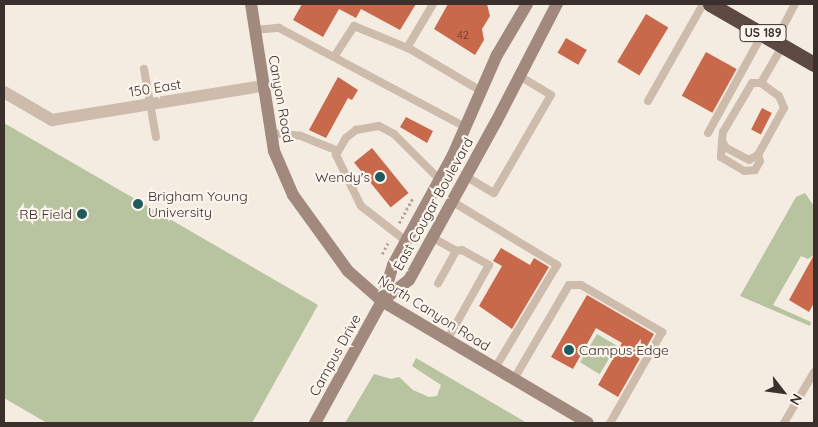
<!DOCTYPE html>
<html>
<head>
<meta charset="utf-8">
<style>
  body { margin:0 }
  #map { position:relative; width:818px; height:427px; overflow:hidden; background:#f4ebe1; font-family:Quicksand,sans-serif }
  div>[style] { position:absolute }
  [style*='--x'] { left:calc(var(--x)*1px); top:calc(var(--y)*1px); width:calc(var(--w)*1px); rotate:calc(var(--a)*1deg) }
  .green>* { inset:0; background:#b8c4a0; transform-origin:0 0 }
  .building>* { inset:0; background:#c8694b; transform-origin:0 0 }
  .path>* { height:2.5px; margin-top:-1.25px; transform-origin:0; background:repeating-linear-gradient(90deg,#b9a596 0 2.5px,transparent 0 5px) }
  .lane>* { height:8px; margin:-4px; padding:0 4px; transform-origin:4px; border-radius:4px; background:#cdbbac }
  .street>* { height:12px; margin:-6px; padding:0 6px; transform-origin:6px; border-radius:6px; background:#cdbbac }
  .secondary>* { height:12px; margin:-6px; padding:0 6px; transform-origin:6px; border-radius:6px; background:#a18a7d }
  .highway>* { height:15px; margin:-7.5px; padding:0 7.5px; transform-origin:7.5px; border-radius:7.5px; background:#5c4a42 }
  .dots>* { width:14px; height:14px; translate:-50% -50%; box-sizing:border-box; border:2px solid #fbf5ee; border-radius:50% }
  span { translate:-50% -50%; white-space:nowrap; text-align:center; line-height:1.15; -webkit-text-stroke:4.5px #fbf5ee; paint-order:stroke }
  .number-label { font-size:11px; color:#5e3e33 }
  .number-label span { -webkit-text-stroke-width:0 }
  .shield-label span { padding:1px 4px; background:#fbf5ee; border:1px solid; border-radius:4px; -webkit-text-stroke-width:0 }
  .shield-label { font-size:12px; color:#3b302b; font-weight:700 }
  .street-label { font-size:14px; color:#3b302b }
  .poi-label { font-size:14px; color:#3b302b }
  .right { translate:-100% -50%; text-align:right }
  .left { translate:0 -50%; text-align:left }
  .frame { position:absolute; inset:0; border:5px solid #3b302b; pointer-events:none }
  .north { position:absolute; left:758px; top:367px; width:50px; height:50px; -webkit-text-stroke:4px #fbf5ee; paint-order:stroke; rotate:120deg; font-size:14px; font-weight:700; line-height:20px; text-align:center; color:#3b302b }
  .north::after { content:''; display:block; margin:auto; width:18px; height:22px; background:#3b302b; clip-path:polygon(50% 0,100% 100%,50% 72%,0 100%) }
</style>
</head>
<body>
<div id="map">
  <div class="green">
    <i style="clip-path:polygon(4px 123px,318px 305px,252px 423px,47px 423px,4px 398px)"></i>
    <i style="clip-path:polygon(805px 193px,814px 206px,814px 255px,808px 259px,801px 256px,773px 305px,811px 322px,810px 326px,740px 296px,796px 197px)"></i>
    <i style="left:597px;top:334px;width:23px;height:33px;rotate:31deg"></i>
    <i style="clip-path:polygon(416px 358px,527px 423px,345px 423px,374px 374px,391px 379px,399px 377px,413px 390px,429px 397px,437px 396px,441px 385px,412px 366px)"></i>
  </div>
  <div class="building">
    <i style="clip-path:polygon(302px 4px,416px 4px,400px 30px,361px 9px,356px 18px,339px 9px,323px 37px,293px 20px)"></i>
    <i style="clip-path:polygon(448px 4px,487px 4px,490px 16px,482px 29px,484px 40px,475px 55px,434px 29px)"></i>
    <i style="left:646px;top:14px;width:26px;height:56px;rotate:31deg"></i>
    <i style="left:566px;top:38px;width:24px;height:17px;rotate:30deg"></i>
    <i style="left:706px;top:52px;width:35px;height:50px;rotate:29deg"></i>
    <i style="clip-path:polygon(338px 77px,358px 90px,352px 100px,348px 98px,326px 138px,309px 130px)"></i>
    <i style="left:762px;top:108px;width:11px;height:24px;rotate:27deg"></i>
    <i style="clip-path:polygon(406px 117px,433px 131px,427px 143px,400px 127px)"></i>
    <i style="left:372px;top:148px;width:58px;height:23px;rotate:51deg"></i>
    <i style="clip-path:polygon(501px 248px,530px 265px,534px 258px,549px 267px,512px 329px,479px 306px,502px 266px,493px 261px)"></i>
    <i style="clip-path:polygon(814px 255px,814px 303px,809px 312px,789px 300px)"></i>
    <i style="clip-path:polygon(587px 295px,654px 334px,618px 397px,598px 385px,622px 343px,596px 328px,573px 369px,551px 357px)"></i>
  </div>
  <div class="path">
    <i style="--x:399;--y:223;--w:29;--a:-61"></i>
    <i style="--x:382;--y:254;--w:15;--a:-62"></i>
  </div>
  <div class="lane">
    <i style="--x:254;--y:30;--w:25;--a:-5"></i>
    <i style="--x:279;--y:28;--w:211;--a:28"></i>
    <i style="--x:776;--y:40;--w:41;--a:-62.2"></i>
    <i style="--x:407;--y:48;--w:51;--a:-59.4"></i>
    <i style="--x:334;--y:57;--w:37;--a:-57"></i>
    <i style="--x:354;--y:26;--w:61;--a:22.3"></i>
    <i style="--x:410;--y:49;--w:82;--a:30.6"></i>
    <i style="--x:144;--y:69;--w:69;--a:80"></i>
    <i style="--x:752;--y:83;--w:9;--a:0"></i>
    <i style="--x:761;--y:83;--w:22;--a:36"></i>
    <i style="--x:779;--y:96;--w:13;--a:67"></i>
    <i style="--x:784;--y:108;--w:54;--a:119"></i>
    <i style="--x:758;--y:155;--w:10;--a:151"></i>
    <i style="--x:749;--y:160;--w:26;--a:-152"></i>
    <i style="--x:726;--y:148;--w:8;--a:-120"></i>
    <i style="--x:722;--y:141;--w:9;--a:-84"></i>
    <i style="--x:723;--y:132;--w:57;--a:-59.4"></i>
    <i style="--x:761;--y:83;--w:44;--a:-59.9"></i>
    <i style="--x:648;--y:101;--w:112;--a:-60.4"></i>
    <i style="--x:269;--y:133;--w:32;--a:5"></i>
    <i style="--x:301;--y:136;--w:40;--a:22"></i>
    <i style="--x:708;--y:133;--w:114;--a:-61.2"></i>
    <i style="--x:722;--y:141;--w:16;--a:94"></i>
    <i style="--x:721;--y:157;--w:27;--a:31"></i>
    <i style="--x:744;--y:171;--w:11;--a:-5"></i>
    <i style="--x:755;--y:170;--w:10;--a:-61"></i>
    <i style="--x:760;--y:161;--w:6;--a:-108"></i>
    <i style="--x:467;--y:177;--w:31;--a:31"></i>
    <i style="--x:494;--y:193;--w:113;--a:-59.8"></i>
    <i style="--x:551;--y:95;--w:37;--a:-149"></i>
    <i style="--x:453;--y:202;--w:122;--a:31.2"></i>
    <i style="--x:557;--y:265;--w:120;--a:121"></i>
    <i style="--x:433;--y:238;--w:26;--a:29"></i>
    <i style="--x:456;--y:251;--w:37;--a:119"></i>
    <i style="--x:406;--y:241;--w:57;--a:-142.1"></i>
    <i style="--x:361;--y:206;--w:57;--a:-116.1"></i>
    <i style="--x:336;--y:155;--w:20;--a:-60"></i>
    <i style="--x:346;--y:138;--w:13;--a:-39"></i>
    <i style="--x:356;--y:130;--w:23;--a:-10"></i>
    <i style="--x:379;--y:126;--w:17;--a:28"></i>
    <i style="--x:394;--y:134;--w:64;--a:45"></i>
    <i style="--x:447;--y:340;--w:86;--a:-60.8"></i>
    <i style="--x:489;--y:265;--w:31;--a:-151"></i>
    <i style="--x:462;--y:250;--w:6;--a:171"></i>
    <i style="--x:514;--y:379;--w:109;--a:-59.7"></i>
    <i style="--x:569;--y:285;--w:12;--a:0"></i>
    <i style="--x:581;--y:285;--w:94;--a:30.1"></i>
    <i style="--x:662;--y:332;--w:105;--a:119.7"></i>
    <i style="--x:784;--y:423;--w:59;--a:-59.5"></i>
  </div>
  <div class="street">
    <i style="--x:4;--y:92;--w:56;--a:30.3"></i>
    <i style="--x:52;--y:120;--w:213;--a:-9.2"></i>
  </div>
  <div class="secondary">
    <i style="--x:251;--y:4;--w:149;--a:81.1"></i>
    <i style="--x:274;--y:151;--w:48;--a:66.6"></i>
    <i style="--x:293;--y:195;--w:94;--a:54.1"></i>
    <i style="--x:348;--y:271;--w:45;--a:41.4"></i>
    <i style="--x:382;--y:301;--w:239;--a:30.6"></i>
    <i style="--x:382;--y:301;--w:34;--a:-38"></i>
    <i style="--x:409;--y:280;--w:180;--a:-61.2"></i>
    <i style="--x:496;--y:122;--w:133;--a:-62.7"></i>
    <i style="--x:315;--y:423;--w:139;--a:-61.2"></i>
    <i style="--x:382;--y:301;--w:38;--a:-73"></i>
    <i style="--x:393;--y:265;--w:125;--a:-61.4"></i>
    <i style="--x:453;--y:155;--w:109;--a:-66.3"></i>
    <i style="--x:497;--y:55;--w:59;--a:-59.5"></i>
  </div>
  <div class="highway">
    <i style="--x:710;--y:4;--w:120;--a:30"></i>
  </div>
  <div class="dots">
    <i style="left:380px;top:177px;background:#1f5a5e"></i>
    <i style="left:138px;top:204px;background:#1f5a5e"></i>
    <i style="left:82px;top:214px;background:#1f5a5e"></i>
    <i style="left:569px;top:350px;background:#1f5a5e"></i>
  </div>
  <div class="number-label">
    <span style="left:463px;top:35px">42</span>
  </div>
  <div class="shield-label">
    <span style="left:763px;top:33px">US 189</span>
  </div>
  <div class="street-label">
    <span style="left:155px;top:88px;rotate:-9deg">150 East</span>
    <span style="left:281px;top:99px;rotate:80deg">Canyon Road</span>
    <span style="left:433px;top:204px;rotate:-61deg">East Cougar Boulevard</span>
    <span style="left:434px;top:313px;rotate:32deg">North Canyon Road</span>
    <span style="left:335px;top:355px;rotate:-61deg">Campus Drive</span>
  </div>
  <div class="poi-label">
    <span class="right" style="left:370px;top:177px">Wendy's</span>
    <span class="left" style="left:148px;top:204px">Brigham Young<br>University</span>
    <span class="right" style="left:72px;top:214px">RB Field</span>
    <span class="left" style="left:579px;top:350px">Campus Edge</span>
  </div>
  <div class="frame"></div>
  <div class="north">N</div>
</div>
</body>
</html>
